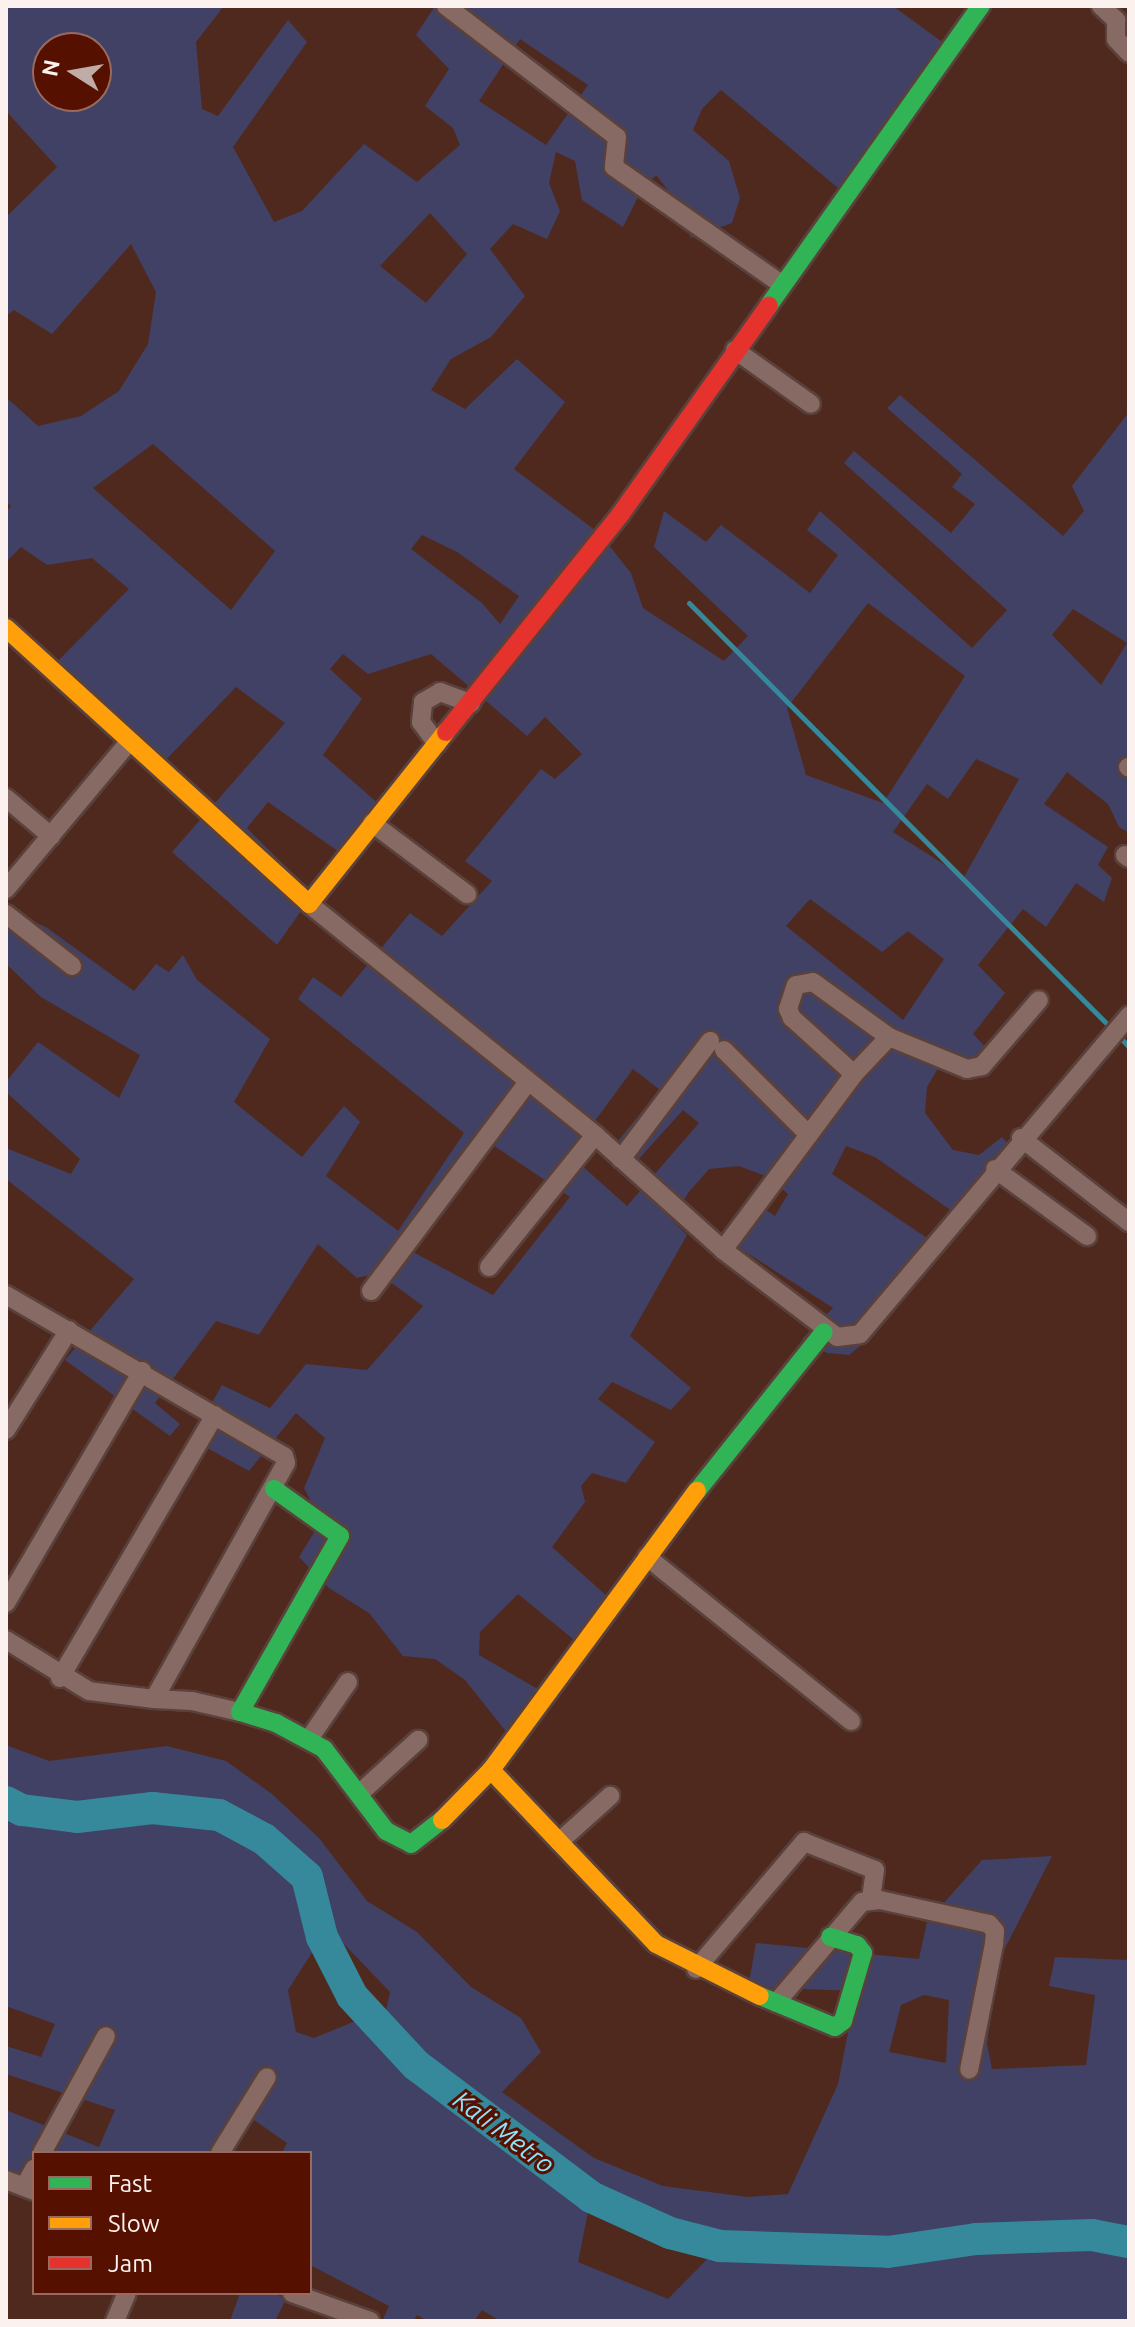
<!DOCTYPE html>
<html>
<head>
<meta charset="utf-8">
<style>
  body { margin:0 }
  #map { position:relative; width:1135px; height:2327px; overflow:hidden; background:#4f291e; font-family:Ubuntu,sans-serif }
  div>[style] { position:absolute }
  [style*='--x'] { left:calc(var(--x)*1px); top:calc(var(--y)*1px); width:calc(var(--w)*1px); rotate:calc(var(--a)*1deg) }
  .green>* { inset:0; background:#404164 }
  .stream>* { height:5px; margin:-2.5px; padding:0 2.5px; transform-origin:2.5px; border-radius:2.5px; background:#35899b }
  .river>* { height:32px; margin:-16px; padding:0 16px; transform-origin:16px; border-radius:16px; background:#35899b }
  .roads { filter:drop-shadow(2px 0 #5a413b) drop-shadow(-2px 0 #5a413b) drop-shadow(0 2px #5a413b) drop-shadow(0 -2px #5a413b) }
  .street>* { height:18px; margin:-9px; padding:0 9px; transform-origin:9px; border-radius:9px; background:#876a63 }
  .fast>* { height:18px; margin:-9px; padding:0 9px; transform-origin:9px; border-radius:9px; background:#30b455 }
  .slow>* { height:18px; margin:-9px; padding:0 9px; transform-origin:9px; border-radius:9px; background:#ff9f0a }
  .jam>* { height:18px; margin:-9px; padding:0 9px; transform-origin:9px; border-radius:9px; background:#e5322d }
  span { translate:-50% -50%; white-space:nowrap; text-align:center; line-height:1.15; -webkit-text-stroke:6px #561000; paint-order:stroke }
  .water-label { font-size:26px; color:#8ee3f9; font-style:italic }
  .frame { position:absolute; inset:0; border:8px solid #fbf2f0; pointer-events:none }
  .legend { position:absolute; left:32px; top:2151px; width:280px; height:144px; box-sizing:border-box; background:#561000; border:2px solid #986a60; margin:0; padding:10px 14px; list-style:none; font-size:24px; color:#fbf2f0 }
  .legend li { display:flex; align-items:center; gap:16px; height:40px }
  .legend b { width:40px; border:2px solid #986a60 }
  .north { position:absolute; left:32px; top:32px; width:80px; height:80px; box-sizing:border-box; background:#561000; border:2px solid #986a60; border-radius:50%; rotate:281deg; font-size:22px; font-weight:700; line-height:32px; text-align:center; color:#fbf2f0 }
  .north::after { content:''; display:block; margin:auto; width:28px; height:36px; background:#bfaca6; clip-path:polygon(50% 0,100% 100%,50% 72%,0 100%) }
</style>
</head>
<body>
<div id="map">
  <div class="green">
    <i style="clip-path:polygon(evenodd,6px 6px,224px 6px,196px 42px,202px 109px,218px 116px,288px 20px,307px 42px,233px 147px,274px 222px,302px 211px,364px 144px,417px 182px,460px 145px,453px 128px,425px 106px,449px 69px,416px 35px,435px 6px,893px 6px,949px 47px,844px 193px,721px 90px,702px 109px,693px 130px,729px 161px,740px 198px,732px 223px,691px 238px,677px 202px,656px 175px,642px 189px,623px 227px,582px 200px,575px 161px,556px 152px,549px 183px,560px 211px,547px 239px,513px 224px,490px 249px,525px 296px,491px 337px,451px 359px,431px 390px,465px 409px,517px 359px,565px 402px,514px 469px,600px 534px,631px 573px,643px 608px,724px 661px,748px 636px,654px 547px,664px 511px,706px 542px,721px 525px,810px 593px,838px 555px,807px 530px,820px 511px,972px 648px,1007px 610px,844px 463px,854px 451px,951px 533px,975px 504px,952px 487px,962px 474px,887px 408px,900px 395px,1063px 536px,1084px 511px,1072px 486px,1129px 412px,1129px 833px,1119px 827px,1108px 804px,1067px 772px,1044px 804px,1108px 847px,1098px 865px,1112px 878px,1104px 902px,1076px 883px,1046px 927px,1023px 909px,978px 965px,1005px 993px,973px 1034px,989px 1051px,975px 1072px,946px 1055px,927px 1087px,925px 1113px,953px 1150px,979px 1155px,1002px 1137px,1021px 1159px,966px 1221px,875px 1157px,846px 1146px,832px 1174px,942px 1248px,864px 1343px,849px 1355px,827px 1353px,802px 1339px,833px 1308px,719px 1235px,741px 1211px,760px 1206px,775px 1216px,788px 1194px,768px 1177px,739px 1166px,709px 1169px,689px 1192px,671px 1219px,687px 1235px,630px 1336px,691px 1388px,671px 1410px,612px 1382px,598px 1399px,655px 1442px,626px 1483px,592px 1473px,581px 1486px,585px 1502px,552px 1547px,617px 1605px,584px 1648px,518px 1594px,480px 1632px,479px 1655px,548px 1695px,516px 1744px,465px 1680px,435px 1659px,403px 1656px,369px 1613px,329px 1588px,299px 1557px,321px 1521px,304px 1488px,325px 1438px,296px 1413px,249px 1471px,191px 1439px,222px 1385px,270px 1408px,306px 1364px,367px 1370px,423px 1306px,378px 1273px,357px 1278px,318px 1244px,259px 1335px,216px 1321px,155px 1403px,180px 1424px,170px 1436px,65px 1360px,134px 1279px,6px 1179px,6px 1148px,71px 1174px,80px 1159px,6px 1092px,6px 1082px,38px 1042px,119px 1098px,140px 1055px,41px 997px,6px 964px,6px 910px,46px 927px,134px 991px,156px 964px,169px 972px,183px 955px,197px 980px,270px 1039px,234px 1102px,302px 1157px,344px 1106px,360px 1122px,326px 1176px,398px 1231px,464px 1133px,298px 999px,313px 977px,341px 997px,410px 913px,442px 936px,492px 881px,465px 861px,541px 769px,555px 779px,582px 754px,545px 717px,527px 736px,431px 654px,368px 674px,343px 654px,330px 669px,362px 699px,323px 755px,381px 806px,342px 854px,268px 802px,247px 828px,313px 894px,277px 945px,172px 852px,285px 723px,236px 687px,161px 765px,48px 671px,129px 589px,92px 558px,47px 565px,21px 547px,6px 562px,6px 512px,11px 506px,6px 502px,6px 397px,38px 426px,81px 416px,119px 391px,148px 344px,156px 292px,131px 244px,52px 334px,14px 310px,6px 316px,6px 217px,57px 167px,6px 111px,6px 6px,520px 39px,588px 85px,546px 145px,479px 101px,520px 39px,6px 6px,48px 48px,96px 48px,96px 96px,48px 96px,48px 48px,6px 6px,430px 213px,467px 254px,426px 303px,380px 266px,430px 213px,6px 6px,153px 444px,275px 551px,231px 610px,93px 488px,153px 444px,6px 6px,422px 535px,457px 552px,519px 596px,500px 624px,482px 603px,411px 549px,422px 535px,6px 6px,868px 603px,965px 676px,883px 803px,806px 775px,787px 708px,868px 603px,6px 6px,1073px 609px,1127px 643px,1101px 685px,1052px 635px,1073px 609px,6px 6px,976px 759px,1019px 779px,964px 877px,893px 832px,927px 784px,948px 799px,976px 759px,6px 6px,810px 899px,882px 952px,908px 931px,944px 959px,903px 1020px,786px 926px,810px 899px,6px 6px,633px 1069px,660px 1090px,606px 1155px,628px 1171px,683px 1110px,699px 1123px,627px 1206px,570px 1155px,633px 1069px,6px 6px,490px 1143px,570px 1197px,493px 1295px,413px 1252px,490px 1143px)"></i>
    <i style="clip-path:polygon(evenodd,6px 1745px,49px 1761px,167px 1746px,226px 1761px,272px 1794px,319px 1838px,367px 1901px,417px 1932px,471px 1987px,521px 2018px,541px 2052px,502px 2092px,594px 2158px,663px 2186px,748px 2197px,788px 2194px,838px 2084px,856px 1991px,748px 1987px,756px 1943px,919px 1959px,927px 1922px,982px 1860px,1052px 1856px,998px 1962px,987px 2044px,992px 2069px,1086px 2065px,1095px 1995px,1049px 1986px,1055px 1957px,1129px 1960px,1129px 2321px,500px 2321px,482px 2310px,474px 2321px,428px 2321px,417px 2315px,413px 2321px,382px 2321px,389px 2306px,310px 2265px,310px 2153px,282px 2153px,287px 2143px,251px 2118px,227px 2153px,34px 2153px,34px 2175px,6px 2173px,6px 2110px,99px 2147px,115px 2110px,6px 2074px,6px 2046px,41px 2057px,55px 2024px,6px 2006px,6px 1745px,318px 1917px,390px 1992px,382px 2028px,370px 2015px,314px 2038px,296px 2032px,288px 1990px,322px 1937px,318px 1917px,6px 1745px,924px 1995px,949px 2000px,946px 2063px,889px 2052px,901px 2005px,924px 1995px,6px 1745px,591px 2197px,670px 2233px,719px 2247px,668px 2299px,578px 2262px,591px 2197px)"></i>
    <i style="clip-path:polygon(240px 2293px,274px 2293px,286px 2299px,275px 2321px,230px 2321px)"></i>
  </div>
  <div class="stream">
    <i style="--x:689;--y:603;--w:599;--a:45.2"></i>
    <i style="--x:1118;--y:1035;--w:16;--a:47"></i>
  </div>
  <div class="river">
    <i style="--x:6;--y:1802;--w:18;--a:27"></i>
    <i style="--x:22;--y:1810;--w:55;--a:7.3"></i>
    <i style="--x:77;--y:1817;--w:76;--a:-6.8"></i>
    <i style="--x:152;--y:1808;--w:67;--a:6"></i>
    <i style="--x:219;--y:1815;--w:51;--a:28.1"></i>
    <i style="--x:264;--y:1839;--w:57;--a:41.5"></i>
    <i style="--x:307;--y:1877;--w:62;--a:76"></i>
    <i style="--x:322;--y:1937;--w:66;--a:63"></i>
    <i style="--x:352;--y:1996;--w:94;--a:47.2"></i>
    <i style="--x:416;--y:2065;--w:219;--a:37"></i>
    <i style="--x:591;--y:2197;--w:87;--a:24.5"></i>
    <i style="--x:670;--y:2233;--w:52;--a:14.6"></i>
    <i style="--x:720;--y:2246;--w:168;--a:2"></i>
    <i style="--x:888;--y:2252;--w:89;--a:-8.4"></i>
    <i style="--x:976;--y:2239;--w:116;--a:-2"></i>
    <i style="--x:1092;--y:2235;--w:38;--a:11"></i>
  </div>
  <div class="roads">
    <div class="street">
      <i style="--x:446;--y:6;--w:215;--a:37.5"></i>
      <i style="--x:617;--y:137;--w:30;--a:96"></i>
      <i style="--x:614;--y:167;--w:204;--a:35"></i>
      <i style="--x:1101;--y:6;--w:21;--a:43"></i>
      <i style="--x:1116;--y:20;--w:19;--a:90"></i>
      <i style="--x:1116;--y:39;--w:19;--a:47"></i>
      <i style="--x:735;--y:350;--w:93;--a:35.4"></i>
      <i style="--x:437;--y:744;--w:27;--a:-126"></i>
      <i style="--x:421;--y:722;--w:20;--a:-84"></i>
      <i style="--x:423;--y:702;--w:20;--a:-30"></i>
      <i style="--x:440;--y:692;--w:33;--a:20"></i>
      <i style="--x:1128;--y:767;--w:1;--a:45"></i>
      <i style="--x:6;--y:798;--w:59;--a:40.2"></i>
      <i style="--x:372;--y:823;--w:119;--a:36.8"></i>
      <i style="--x:1125;--y:855;--w:5;--a:37"></i>
      <i style="--x:6;--y:889;--w:192;--a:-50.1"></i>
      <i style="--x:309;--y:904;--w:368;--a:38.9"></i>
      <i style="--x:595;--y:1135;--w:172;--a:41.9"></i>
      <i style="--x:723;--y:1250;--w:143;--a:37.3"></i>
      <i style="--x:837;--y:1337;--w:23;--a:-7"></i>
      <i style="--x:860;--y:1334;--w:417;--a:-49.8"></i>
      <i style="--x:6;--y:914;--w:84;--a:38.2"></i>
      <i style="--x:724;--y:1050;--w:120;--a:45"></i>
      <i style="--x:854;--y:1074;--w:51;--a:-46.6"></i>
      <i style="--x:889;--y:1037;--w:84;--a:22.3"></i>
      <i style="--x:967;--y:1069;--w:15;--a:-11"></i>
      <i style="--x:982;--y:1066;--w:87;--a:-49.2"></i>
      <i style="--x:1021;--y:1138;--w:137;--a:37.9"></i>
      <i style="--x:621;--y:1159;--w:148;--a:-53"></i>
      <i style="--x:995;--y:1169;--w:114;--a:36.1"></i>
      <i style="--x:723;--y:1250;--w:219;--a:-53.3"></i>
      <i style="--x:854;--y:1074;--w:84;--a:-137.9"></i>
      <i style="--x:792;--y:1018;--w:10;--a:-114"></i>
      <i style="--x:788;--y:1009;--w:25;--a:-72"></i>
      <i style="--x:796;--y:985;--w:17;--a:-10"></i>
      <i style="--x:813;--y:982;--w:94;--a:35.9"></i>
      <i style="--x:489;--y:1267;--w:169;--a:-51.2"></i>
      <i style="--x:371;--y:1291;--w:260;--a:-53.1"></i>
      <i style="--x:6;--y:1295;--w:321;--a:30.1"></i>
      <i style="--x:284;--y:1456;--w:7;--a:74"></i>
      <i style="--x:286;--y:1463;--w:270;--a:119.2"></i>
      <i style="--x:154;--y:1699;--w:65;--a:-173"></i>
      <i style="--x:89;--y:1691;--w:97;--a:-148.4"></i>
      <i style="--x:6;--y:1430;--w:118;--a:-57.8"></i>
      <i style="--x:647;--y:1557;--w:262;--a:38.8"></i>
      <i style="--x:6;--y:1603;--w:269;--a:-59.6"></i>
      <i style="--x:60;--y:1678;--w:305;--a:-59.5"></i>
      <i style="--x:154;--y:1699;--w:38;--a:3"></i>
      <i style="--x:192;--y:1701;--w:49;--a:12.9"></i>
      <i style="--x:309;--y:1739;--w:69;--a:-55.6"></i>
      <i style="--x:360;--y:1793;--w:79;--a:-42.4"></i>
      <i style="--x:559;--y:1842;--w:69;--a:-42"></i>
      <i style="--x:696;--y:1969;--w:167;--a:-49.6"></i>
      <i style="--x:804;--y:1842;--w:76;--a:21.5"></i>
      <i style="--x:875;--y:1870;--w:29;--a:98"></i>
      <i style="--x:776;--y:2003;--w:133;--a:-49.6"></i>
      <i style="--x:862;--y:1902;--w:18;--a:-6"></i>
      <i style="--x:880;--y:1900;--w:112;--a:12.4"></i>
      <i style="--x:989;--y:1924;--w:9;--a:49"></i>
      <i style="--x:995;--y:1931;--w:13;--a:94"></i>
      <i style="--x:994;--y:1944;--w:128;--a:101.2"></i>
      <i style="--x:42;--y:2153;--w:133;--a:-61.3"></i>
      <i style="--x:220;--y:2153;--w:89;--a:-58.3"></i>
      <i style="--x:6;--y:2180;--w:30;--a:21"></i>
      <i style="--x:24;--y:2187;--w:21;--a:-61"></i>
      <i style="--x:292;--y:2293;--w:83;--a:19.7"></i>
      <i style="--x:115;--y:2321;--w:30;--a:-67"></i>
    </div>
    <div class="fast">
      <i style="--x:769;--y:305;--w:367;--a:-54.7"></i>
      <i style="--x:274;--y:1489;--w:81;--a:35.5"></i>
      <i style="--x:340;--y:1536;--w:202;--a:119.6"></i>
      <i style="--x:240;--y:1712;--w:38;--a:17"></i>
      <i style="--x:276;--y:1723;--w:55;--a:28.4"></i>
      <i style="--x:324;--y:1749;--w:103;--a:52.9"></i>
      <i style="--x:386;--y:1831;--w:28;--a:27"></i>
      <i style="--x:411;--y:1844;--w:39;--a:-38"></i>
      <i style="--x:697;--y:1491;--w:203;--a:-51.4"></i>
      <i style="--x:760;--y:1996;--w:81;--a:22.5"></i>
      <i style="--x:835;--y:2027;--w:10;--a:-37"></i>
      <i style="--x:843;--y:2021;--w:71;--a:-73.6"></i>
      <i style="--x:863;--y:1953;--w:10;--a:-127"></i>
      <i style="--x:857;--y:1945;--w:28;--a:-163"></i>
    </div>
    <div class="slow">
      <i style="--x:6;--y:628;--w:410;--a:42.3"></i>
      <i style="--x:309;--y:904;--w:220;--a:-51.5"></i>
      <i style="--x:491;--y:1770;--w:240;--a:46.5"></i>
      <i style="--x:656;--y:1944;--w:116;--a:26.6"></i>
      <i style="--x:442;--y:1820;--w:70;--a:-45.6"></i>
      <i style="--x:491;--y:1770;--w:347;--a:-53.6"></i>
    </div>
    <div class="jam">
      <i style="--x:446;--y:732;--w:278;--a:-51.3"></i>
      <i style="--x:620;--y:515;--w:257;--a:-54.6"></i>
    </div>
  </div>
  <div class="water-label">
    <span style="left:504px;top:2132px;rotate:37deg">Kali Metro</span>
  </div>
  <div class="frame"></div>
  <ul class="legend">
  <li><b style="height:10px;background:#30b455"></b>Fast</li>
  <li><b style="height:10px;background:#ff9f0a"></b>Slow</li>
  <li><b style="height:10px;background:#e5322d"></b>Jam</li>
  </ul>
  <div class="north">N</div>
</div>
</body>
</html>
